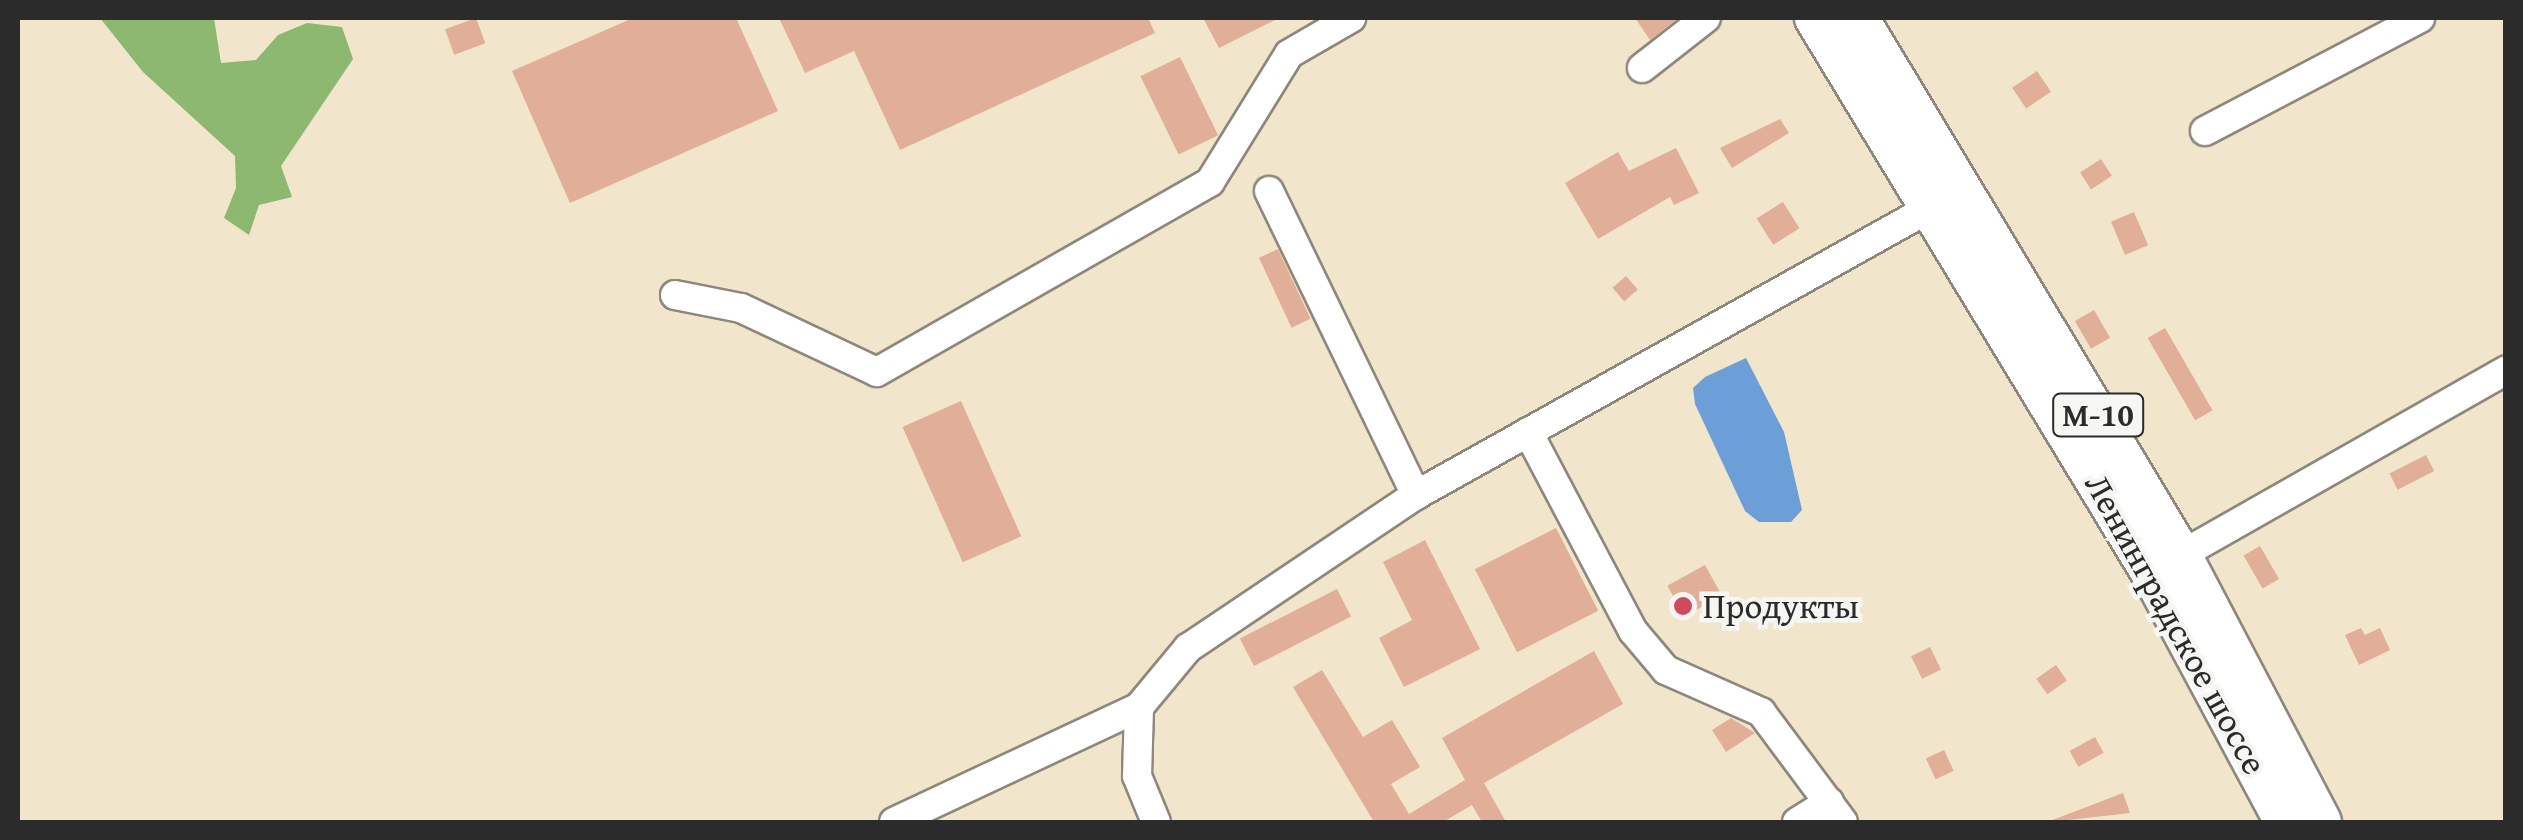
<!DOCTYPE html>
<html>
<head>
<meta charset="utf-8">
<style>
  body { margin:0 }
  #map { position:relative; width:2523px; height:840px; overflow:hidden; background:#f1e5cc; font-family:"Gentium Book Plus",serif }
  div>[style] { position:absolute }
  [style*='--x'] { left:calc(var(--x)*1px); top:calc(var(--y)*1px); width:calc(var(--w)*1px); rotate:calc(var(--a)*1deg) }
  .forest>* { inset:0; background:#8cb870 }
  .water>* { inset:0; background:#6c9ed7 }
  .building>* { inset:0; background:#e1ae97; transform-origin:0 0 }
  .roads { filter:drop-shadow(2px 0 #8e887c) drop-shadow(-2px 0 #8e887c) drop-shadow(0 2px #8e887c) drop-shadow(0 -2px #8e887c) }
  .minor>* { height:28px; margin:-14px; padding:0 14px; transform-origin:14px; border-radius:14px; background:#fff }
  .highway>* { height:40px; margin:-20px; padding:0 20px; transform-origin:20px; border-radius:20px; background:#fff }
  .dots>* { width:28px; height:28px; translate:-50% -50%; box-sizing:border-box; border:5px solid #f6f6f2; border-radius:50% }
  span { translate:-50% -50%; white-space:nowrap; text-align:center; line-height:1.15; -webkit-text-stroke:9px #f6f6f2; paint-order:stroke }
  .shield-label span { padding:2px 8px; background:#f6f6f2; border:2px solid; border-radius:8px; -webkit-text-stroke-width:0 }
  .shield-label { font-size:32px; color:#2b2b2b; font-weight:700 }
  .poi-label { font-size:35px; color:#2b2b2b }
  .left { translate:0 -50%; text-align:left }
  .street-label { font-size:35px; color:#2b2b2b }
  .frame { position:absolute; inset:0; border:20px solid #2b2b2b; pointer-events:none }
</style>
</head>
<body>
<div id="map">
  <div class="forest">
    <i style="clip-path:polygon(100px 18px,214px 18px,221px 63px,256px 60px,278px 35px,307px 23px,342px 27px,353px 59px,281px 166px,292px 197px,259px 205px,249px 235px,224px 218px,236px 188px,235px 156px,143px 72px)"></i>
  </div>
  <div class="water">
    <i style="clip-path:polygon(1746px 358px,1784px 432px,1802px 510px,1791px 522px,1759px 522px,1745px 511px,1695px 404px,1693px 388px,1705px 377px)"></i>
  </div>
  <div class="building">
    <i style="left:476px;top:18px;width:27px;height:33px;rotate:70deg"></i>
    <i style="clip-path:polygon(633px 18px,736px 18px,778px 111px,570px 203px,512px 71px)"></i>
    <i style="clip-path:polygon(779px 18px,1148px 18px,1155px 33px,900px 150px,854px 51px,805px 73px)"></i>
    <i style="clip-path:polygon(1203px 18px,1279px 18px,1219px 48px)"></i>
    <i style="clip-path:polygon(1635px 18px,1678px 18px,1650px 40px)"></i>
    <i style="left:1180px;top:57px;width:87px;height:44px;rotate:64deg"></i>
    <i style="left:2037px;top:71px;width:25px;height:30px;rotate:56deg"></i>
    <i style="clip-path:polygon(1780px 119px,1789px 133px,1732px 168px,1720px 148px)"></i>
    <i style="clip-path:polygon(1676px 148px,1699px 193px,1674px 205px,1670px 197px,1598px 239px,1565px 183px,1618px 152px,1629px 171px)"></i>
    <i style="left:2101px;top:159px;width:20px;height:25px;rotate:57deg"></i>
    <i style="left:1783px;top:202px;width:31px;height:31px;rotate:58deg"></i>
    <i style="left:2134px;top:212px;width:36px;height:25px;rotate:67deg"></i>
    <i style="left:1278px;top:249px;width:77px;height:21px;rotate:65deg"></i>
    <i style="left:1626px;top:276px;width:18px;height:18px;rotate:49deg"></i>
    <i style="left:2094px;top:310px;width:32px;height:22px;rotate:60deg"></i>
    <i style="left:2165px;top:328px;width:95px;height:20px;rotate:60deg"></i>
    <i style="left:961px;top:401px;width:148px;height:64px;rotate:66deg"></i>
    <i style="left:2426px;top:455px;width:18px;height:41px;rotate:63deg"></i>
    <i style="left:1556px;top:528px;width:93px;height:91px;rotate:63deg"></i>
    <i style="clip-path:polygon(1425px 540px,1480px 649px,1404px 687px,1379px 638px,1412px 620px,1383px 562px)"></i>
    <i style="left:2260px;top:546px;width:38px;height:19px;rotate:60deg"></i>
    <i style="left:1705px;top:565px;width:35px;height:43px;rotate:61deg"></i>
    <i style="left:1337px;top:589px;width:31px;height:109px;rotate:63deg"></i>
    <i style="clip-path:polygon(2361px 628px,2365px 635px,2380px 628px,2390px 650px,2359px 665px,2345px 635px)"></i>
    <i style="left:1930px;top:647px;width:25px;height:21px;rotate:64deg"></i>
    <i style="clip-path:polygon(1594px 651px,1623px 704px,1484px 783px,1506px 822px,1482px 822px,1472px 805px,1443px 822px,1374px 822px,1293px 687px,1322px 670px,1363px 737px,1392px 720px,1420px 767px,1391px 784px,1409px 814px,1465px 780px,1442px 738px)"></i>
    <i style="left:2056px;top:665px;width:19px;height:24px;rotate:55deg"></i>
    <i style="clip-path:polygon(1731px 718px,1755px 733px,1726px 752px,1712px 730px)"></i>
    <i style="left:2095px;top:737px;width:18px;height:29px;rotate:61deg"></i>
    <i style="left:1944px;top:750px;width:23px;height:20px;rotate:65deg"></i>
    <i style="clip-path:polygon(2123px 793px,2130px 813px,2051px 822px,2050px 821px)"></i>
  </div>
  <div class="roads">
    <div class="minor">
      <i style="--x:1642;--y:68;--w:81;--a:-38"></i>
      <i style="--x:2205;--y:131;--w:243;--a:-27.7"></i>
      <i style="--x:1269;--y:191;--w:338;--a:64.2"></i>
      <i style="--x:675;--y:295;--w:67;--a:11.1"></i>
      <i style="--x:741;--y:308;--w:150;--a:25.2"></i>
      <i style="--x:877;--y:372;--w:383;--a:-29.7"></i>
      <i style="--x:1210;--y:182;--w:150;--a:-58.3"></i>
      <i style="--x:1289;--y:54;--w:72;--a:-30.1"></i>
      <i style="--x:1528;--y:432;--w:225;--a:62.2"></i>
      <i style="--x:1633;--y:631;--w:51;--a:49.8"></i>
      <i style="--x:1666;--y:670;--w:104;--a:23.9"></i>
      <i style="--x:1761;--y:712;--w:137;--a:53.3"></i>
      <i style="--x:2181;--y:555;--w:374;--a:-29.6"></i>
      <i style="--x:894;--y:822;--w:271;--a:-25.1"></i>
      <i style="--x:1156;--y:822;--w:50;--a:-112.4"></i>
      <i style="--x:1137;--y:776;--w:69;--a:-88.3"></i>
      <i style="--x:1139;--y:707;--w:77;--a:-50.3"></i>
      <i style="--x:1188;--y:648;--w:275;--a:-33.9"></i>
      <i style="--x:1416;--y:495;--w:589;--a:-29.18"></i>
      <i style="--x:1797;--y:822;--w:38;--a:-32"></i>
    </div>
    <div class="highway">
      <i style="--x:1815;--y:18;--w:648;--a:58.76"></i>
      <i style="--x:2151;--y:572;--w:284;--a:61.8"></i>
      <i style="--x:1858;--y:18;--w:627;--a:58.97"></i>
      <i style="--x:2181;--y:555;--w:301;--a:62.3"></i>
    </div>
  </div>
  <div class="dots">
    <i style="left:1683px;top:606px;background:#d1495b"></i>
  </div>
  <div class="shield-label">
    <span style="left:2098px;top:415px">М-10</span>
  </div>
  <div class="poi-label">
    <span class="left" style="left:1703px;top:606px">Продукты</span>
  </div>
  <div class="street-label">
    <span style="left:2176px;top:624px;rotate:61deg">Ленинградское шоссе</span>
  </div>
  <div class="frame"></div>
</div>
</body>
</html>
